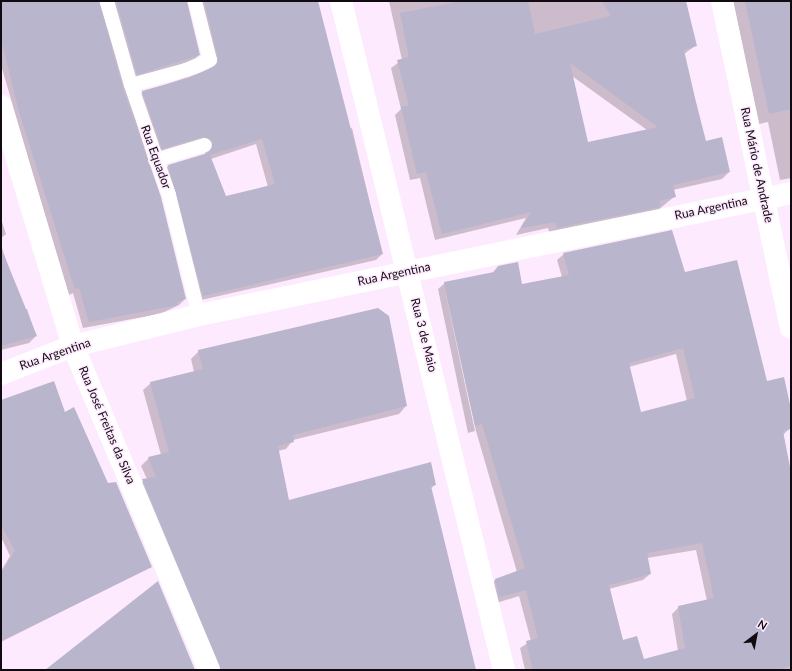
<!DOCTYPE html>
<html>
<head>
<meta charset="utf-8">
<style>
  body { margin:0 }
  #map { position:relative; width:792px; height:671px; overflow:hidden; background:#feeafe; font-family:Lato,sans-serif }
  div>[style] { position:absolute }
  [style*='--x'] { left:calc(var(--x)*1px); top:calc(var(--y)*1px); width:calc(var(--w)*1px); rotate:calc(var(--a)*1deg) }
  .shadow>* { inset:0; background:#0003 }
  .building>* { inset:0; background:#b9b5cc }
  .service>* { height:14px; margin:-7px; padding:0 7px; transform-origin:7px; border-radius:7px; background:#fff }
  .minor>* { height:22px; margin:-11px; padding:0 11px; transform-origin:11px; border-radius:11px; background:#fff }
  span { translate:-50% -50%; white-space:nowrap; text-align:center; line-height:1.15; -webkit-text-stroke:3px #feeafe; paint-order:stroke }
  .street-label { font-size:12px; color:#110b11 }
  .frame { position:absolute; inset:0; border:2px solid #110b11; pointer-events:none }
  .north { position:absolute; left:736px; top:615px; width:40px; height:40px; -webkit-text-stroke:3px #feeafe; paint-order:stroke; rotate:32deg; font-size:11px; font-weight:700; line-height:16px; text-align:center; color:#110b11 }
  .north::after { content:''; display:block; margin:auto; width:14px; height:18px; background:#110b11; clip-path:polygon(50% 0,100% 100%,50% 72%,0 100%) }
</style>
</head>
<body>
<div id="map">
  <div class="shadow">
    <i style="clip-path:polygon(1px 1px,99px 1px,160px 198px,185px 299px,179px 305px,160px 314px,83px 328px,73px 293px,69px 295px,65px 284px,1px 65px)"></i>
    <i style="clip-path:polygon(103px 1px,186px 1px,199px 55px,193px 61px,131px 80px)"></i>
    <i style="clip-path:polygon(evenodd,191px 1px,316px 1px,349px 129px,352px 128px,382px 254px,376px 260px,197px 301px,162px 172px,168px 166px,204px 155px,208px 149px,156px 155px,136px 98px,143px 92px,212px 69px,191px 1px,256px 144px,268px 187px,225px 197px,211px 159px,256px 144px)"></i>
    <i style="clip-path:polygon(evenodd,389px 1px,685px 1px,695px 46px,684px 54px,705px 142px,729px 172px,722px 179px,673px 190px,674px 197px,653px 214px,550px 235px,548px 228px,516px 235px,526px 218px,435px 240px,420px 178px,410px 180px,395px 115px,401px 109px,391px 68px,402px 60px,389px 1px,572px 76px,647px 130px,587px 143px,572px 76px)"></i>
    <i style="clip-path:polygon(733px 1px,791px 1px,791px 178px,780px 180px,768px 122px,759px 124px)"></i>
    <i style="clip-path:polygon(1px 219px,6px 234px,1px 238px)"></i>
    <i style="clip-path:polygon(1px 245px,23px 310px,27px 309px,36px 336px,29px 343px,1px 350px)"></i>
    <i style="clip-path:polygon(evenodd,564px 254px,684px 273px,766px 382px,789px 429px,783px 435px,791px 480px,791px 670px,525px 670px,520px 648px,531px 641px,519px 596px,493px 604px,489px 587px,495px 580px,517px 572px,476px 431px,444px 286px,475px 431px,468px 433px,438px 289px,445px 283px,492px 273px,498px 267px,521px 286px,562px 277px,557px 260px,564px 254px,676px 354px,687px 401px,640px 413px,629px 367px,676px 354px,564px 254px,696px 550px,707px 601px,679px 607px,672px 614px,678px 651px,643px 661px,622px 641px,609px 589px,643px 580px,650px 574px,647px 558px,696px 550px)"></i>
    <i style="clip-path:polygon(199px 351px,406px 406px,399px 414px,293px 440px,286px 449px,278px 451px,288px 501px,435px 485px,430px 489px,475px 670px,210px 670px,135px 487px,147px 479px,141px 466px,149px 458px,161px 455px,143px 390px,151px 383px,194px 372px,191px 359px)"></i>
    <i style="clip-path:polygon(1px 401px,65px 413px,151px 567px,1px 642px,1px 571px,10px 556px,1px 537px)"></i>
  </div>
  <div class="building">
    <i style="clip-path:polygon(1px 1px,99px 1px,123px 88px,161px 197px,186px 299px,177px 302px,178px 305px,89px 322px,79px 288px,75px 289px,71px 277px,18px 108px,1px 39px)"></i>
    <i style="clip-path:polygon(116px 1px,187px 1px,200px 55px,137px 75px)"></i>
    <i style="clip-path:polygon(evenodd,204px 1px,318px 1px,383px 254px,203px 296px,168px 165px,208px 153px,213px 142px,203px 137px,162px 149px,142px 91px,189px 78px,217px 65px,218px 58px,204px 1px,262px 139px,275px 184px,226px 196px,210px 155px,262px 139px)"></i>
    <i style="clip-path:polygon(evenodd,462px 1px,528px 1px,535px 34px,611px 16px,602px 1px,686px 1px,697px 46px,684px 50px,695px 98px,706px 141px,722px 137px,730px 172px,673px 185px,676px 197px,659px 201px,661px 207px,557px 228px,555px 222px,521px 228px,531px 212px,442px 234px,426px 172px,417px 174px,401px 107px,409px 106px,397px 60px,409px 57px,400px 13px,462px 1px,570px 63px,658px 127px,588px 142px,570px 63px)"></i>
    <i style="clip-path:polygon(745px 1px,791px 1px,791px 109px,769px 114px)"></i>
    <i style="clip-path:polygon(evenodd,672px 230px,685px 272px,737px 260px,767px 381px,784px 377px,791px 409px,791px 429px,783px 431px,791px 472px,791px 665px,780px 670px,533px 670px,526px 641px,538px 638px,526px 590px,499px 597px,495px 579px,525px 568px,482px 424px,475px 426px,444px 282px,494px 272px,498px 266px,518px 262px,522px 284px,569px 275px,563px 253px,672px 230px,683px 348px,695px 398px,641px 412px,629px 363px,683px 348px,672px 230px,702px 543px,714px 598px,678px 606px,685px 648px,644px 659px,637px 636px,623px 640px,609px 585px,651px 574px,647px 553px,702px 543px)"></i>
    <i style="clip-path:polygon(1px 255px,4px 255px,37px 336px,1px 346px)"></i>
    <i style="clip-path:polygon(378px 308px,389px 316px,407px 406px,293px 435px,294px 442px,278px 446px,289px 500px,431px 462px,436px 485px,431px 486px,476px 670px,221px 670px,142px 479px,156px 477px,148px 457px,169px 452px,150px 382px,203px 369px,198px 350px)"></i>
    <i style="clip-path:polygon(54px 381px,65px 412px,74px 407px,108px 483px,116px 482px,152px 567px,1px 641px,1px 573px,15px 551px,1px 525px,1px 400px)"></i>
    <i style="clip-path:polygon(158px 581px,195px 670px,45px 670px)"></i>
  </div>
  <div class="service">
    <i style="--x:107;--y:1;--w:87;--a:74.1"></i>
    <i style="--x:131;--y:85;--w:116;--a:70.9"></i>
    <i style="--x:169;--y:195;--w:124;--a:76"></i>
    <i style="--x:131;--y:85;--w:57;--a:-15.3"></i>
    <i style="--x:186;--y:70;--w:26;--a:-23"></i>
    <i style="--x:210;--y:60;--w:61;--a:-104.3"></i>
    <i style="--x:155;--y:160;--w:52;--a:-16.7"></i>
  </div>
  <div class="minor">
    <i style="--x:341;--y:1;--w:689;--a:76.31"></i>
    <i style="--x:722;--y:1;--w:334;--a:78.1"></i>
    <i style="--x:1;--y:106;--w:251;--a:73.3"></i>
    <i style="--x:73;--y:346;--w:351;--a:67.2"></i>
    <i style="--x:1;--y:374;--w:77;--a:-21.3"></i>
    <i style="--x:73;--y:346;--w:130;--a:-13.8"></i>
    <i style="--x:199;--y:315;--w:604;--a:-11.64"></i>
  </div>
  <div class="street-label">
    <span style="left:156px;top:157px;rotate:70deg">Rua Equador</span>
    <span style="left:757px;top:165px;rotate:78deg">Rua Mário de Andrade</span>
    <span style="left:711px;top:208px;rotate:-12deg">Rua Argentina</span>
    <span style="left:394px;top:274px;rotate:-12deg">Rua Argentina</span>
    <span style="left:424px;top:335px;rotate:76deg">Rua 3 de Maio</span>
    <span style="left:55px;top:354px;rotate:-19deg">Rua Argentina</span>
    <span style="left:107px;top:425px;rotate:67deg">Rua José Freitas da Silva</span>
  </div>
  <div class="frame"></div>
  <div class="north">N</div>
</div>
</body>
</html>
